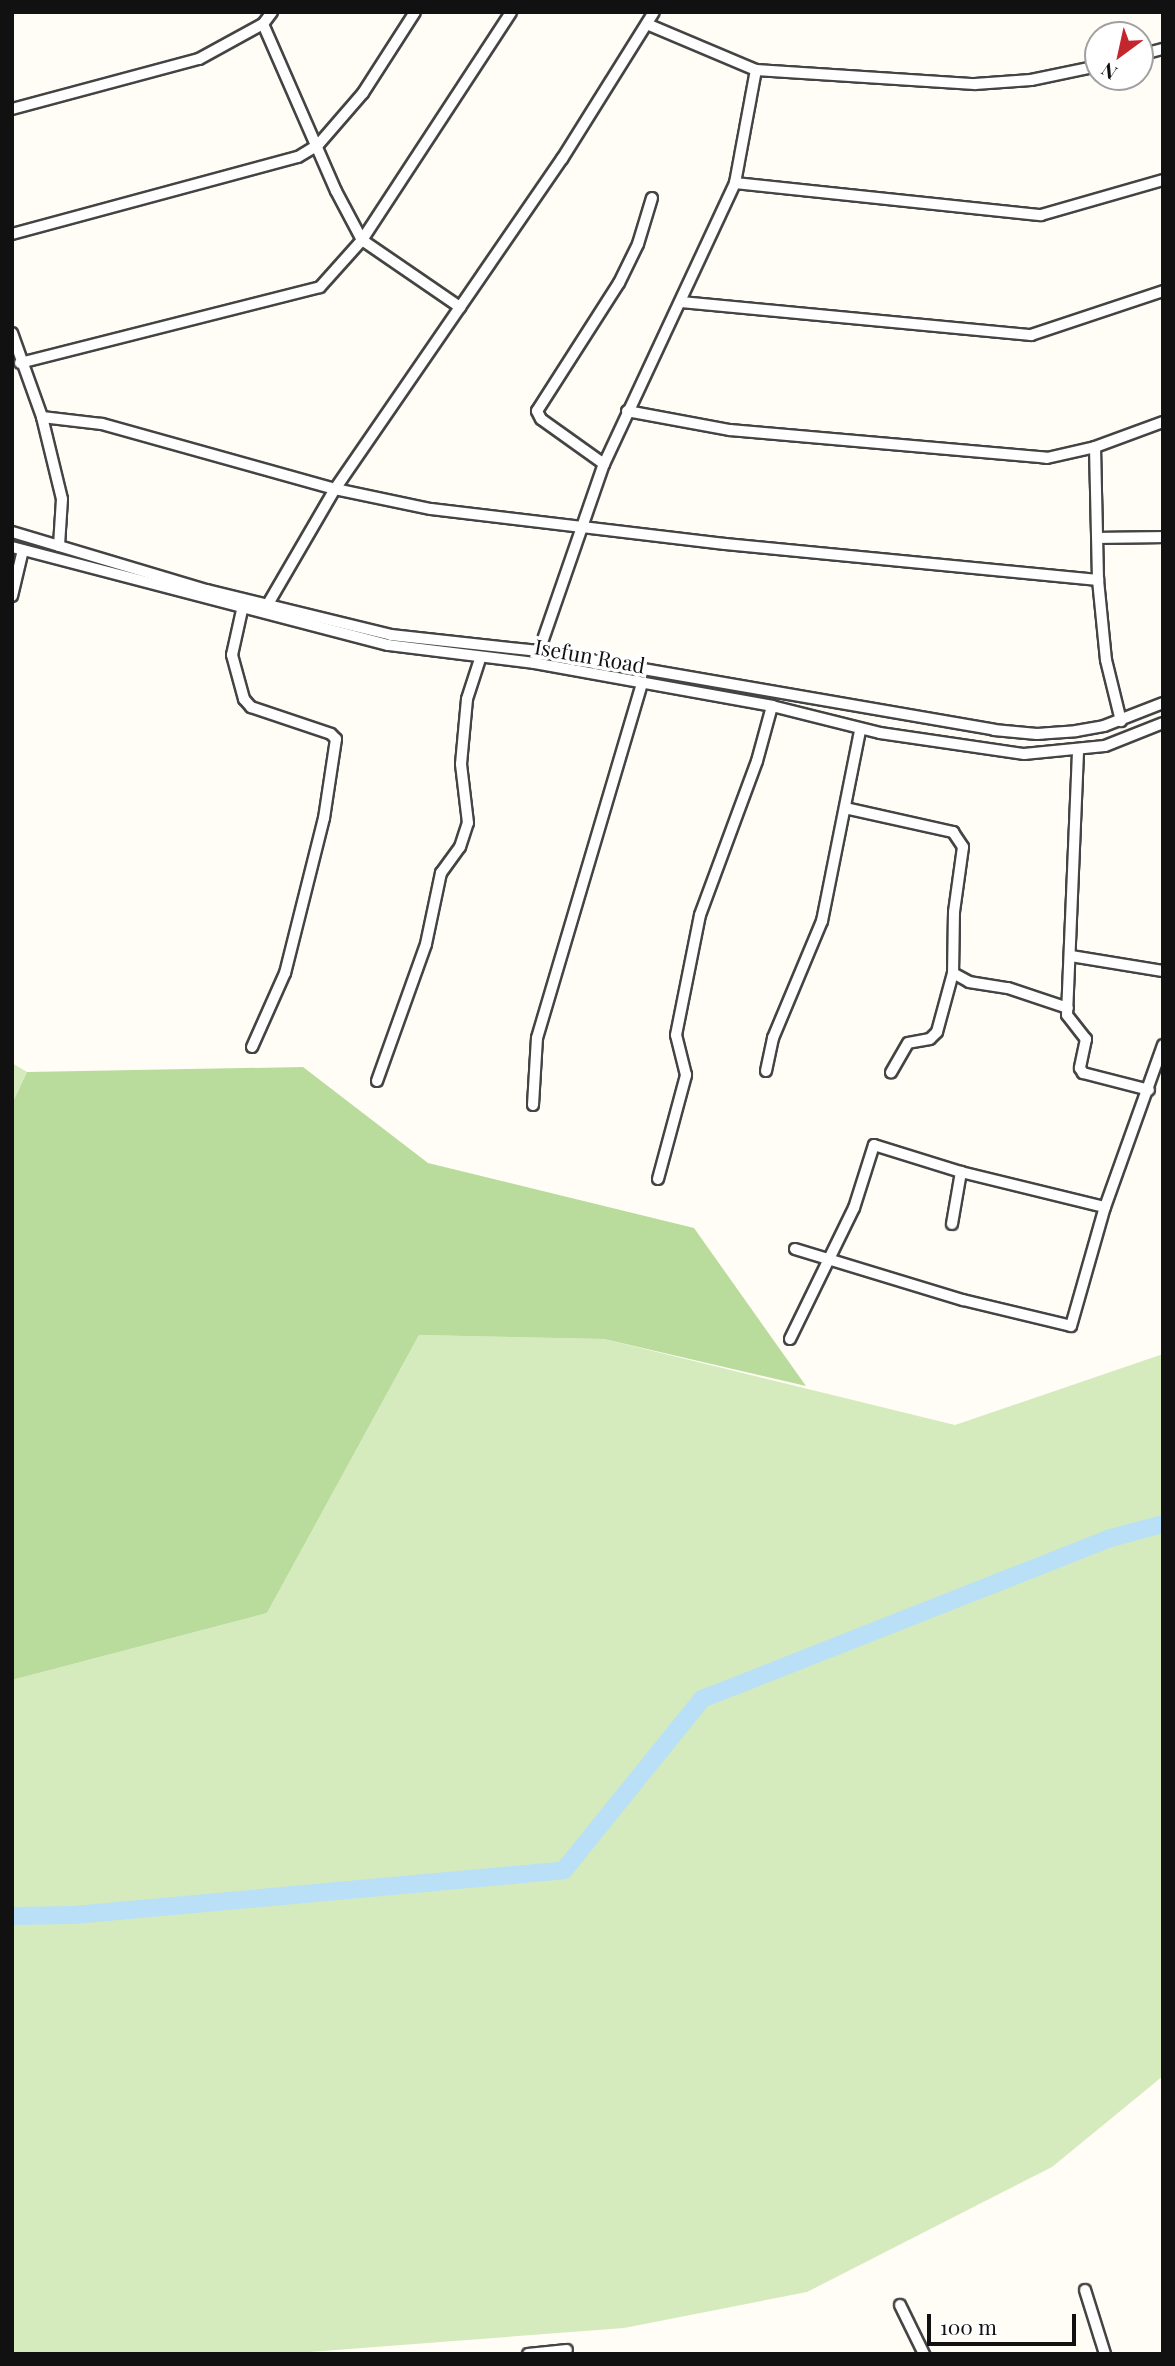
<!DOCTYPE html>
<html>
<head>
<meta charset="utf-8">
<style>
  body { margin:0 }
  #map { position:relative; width:1175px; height:2366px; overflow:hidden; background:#fffdf5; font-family:"Playfair Display",serif }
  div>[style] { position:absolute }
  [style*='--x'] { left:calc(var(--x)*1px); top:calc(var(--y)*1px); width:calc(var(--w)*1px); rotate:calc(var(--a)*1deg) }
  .green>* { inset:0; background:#d5ebbd }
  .forest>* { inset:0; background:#b9dc9c }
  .river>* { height:18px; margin:-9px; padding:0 9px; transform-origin:9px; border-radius:9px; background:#b9e0f7 }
  .roads { filter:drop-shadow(2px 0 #444) drop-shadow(-2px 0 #444) drop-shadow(0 2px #444) drop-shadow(0 -2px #444) }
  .minor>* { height:10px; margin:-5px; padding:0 5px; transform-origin:5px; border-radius:5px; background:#fff }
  span { translate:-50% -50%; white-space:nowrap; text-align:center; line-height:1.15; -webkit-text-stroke:7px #fff; paint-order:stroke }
  .street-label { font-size:21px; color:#111 }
  .frame { position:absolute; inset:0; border:14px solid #111; pointer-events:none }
  .north { position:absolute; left:1084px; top:21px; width:70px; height:70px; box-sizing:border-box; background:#fff; border:2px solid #a0a0a0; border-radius:50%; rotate:213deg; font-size:19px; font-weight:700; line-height:28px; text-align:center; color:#111 }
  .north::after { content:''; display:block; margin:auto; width:24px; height:32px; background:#c4262e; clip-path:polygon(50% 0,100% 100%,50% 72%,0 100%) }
  .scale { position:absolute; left:927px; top:2314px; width:149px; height:32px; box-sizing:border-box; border:4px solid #111; border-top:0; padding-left:9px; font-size:21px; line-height:24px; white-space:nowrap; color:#111; -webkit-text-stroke:5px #fff; paint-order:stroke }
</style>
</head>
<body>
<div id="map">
  <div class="green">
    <i style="clip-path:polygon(12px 1063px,27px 1072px,12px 1104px)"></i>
    <i style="clip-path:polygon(419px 1335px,604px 1339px,955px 1425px,1163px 1354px,1163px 2076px,1052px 2167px,807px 2292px,624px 2328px,283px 2354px,12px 2354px,12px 1680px,267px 1613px)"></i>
  </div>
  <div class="forest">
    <i style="clip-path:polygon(303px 1067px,428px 1163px,694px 1228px,806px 1386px,604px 1339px,419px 1335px,267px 1613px,12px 1680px,12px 1104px,27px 1072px)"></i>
  </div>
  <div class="river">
    <i style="--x:12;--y:1916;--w:62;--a:-0.9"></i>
    <i style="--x:74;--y:1915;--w:492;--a:-5.2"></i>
    <i style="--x:564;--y:1870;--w:220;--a:-51.1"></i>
    <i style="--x:702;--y:1699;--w:440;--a:-21.5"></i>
    <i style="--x:1111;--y:1538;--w:54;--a:-15.1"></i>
  </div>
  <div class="roads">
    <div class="minor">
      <i style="--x:263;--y:24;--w:182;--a:66.4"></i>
      <i style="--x:336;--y:191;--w:55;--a:62"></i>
      <i style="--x:362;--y:240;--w:119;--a:34.4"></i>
      <i style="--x:647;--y:24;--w:118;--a:22.9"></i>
      <i style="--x:756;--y:70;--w:219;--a:3.7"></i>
      <i style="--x:975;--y:84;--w:56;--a:-4.1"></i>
      <i style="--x:1031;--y:80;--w:68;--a:-11.8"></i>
      <i style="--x:1140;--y:55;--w:24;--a:-15"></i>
      <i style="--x:12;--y:109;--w:194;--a:-15"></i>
      <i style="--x:199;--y:59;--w:73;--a:-28.7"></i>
      <i style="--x:263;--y:24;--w:15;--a:-53"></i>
      <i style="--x:735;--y:183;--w:308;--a:6"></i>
      <i style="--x:1041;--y:215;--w:127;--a:-16"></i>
      <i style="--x:12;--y:234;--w:296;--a:-15.1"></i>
      <i style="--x:298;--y:157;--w:23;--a:-31"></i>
      <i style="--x:318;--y:145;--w:69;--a:-49.1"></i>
      <i style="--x:363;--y:93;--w:96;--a:-57.3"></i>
      <i style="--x:681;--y:302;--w:352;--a:5.4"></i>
      <i style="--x:1031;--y:335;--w:139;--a:-18.4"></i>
      <i style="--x:12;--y:333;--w:89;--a:70.3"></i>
      <i style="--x:42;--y:417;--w:84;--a:76.3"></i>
      <i style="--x:62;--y:499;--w:47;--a:93.7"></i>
      <i style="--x:20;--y:363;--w:309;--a:-14.2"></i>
      <i style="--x:320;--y:287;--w:63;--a:-48.2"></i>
      <i style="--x:362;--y:240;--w:272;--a:-56.8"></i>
      <i style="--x:627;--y:411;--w:105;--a:10.5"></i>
      <i style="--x:730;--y:430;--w:318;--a:5"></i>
      <i style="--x:1047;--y:458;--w:49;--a:-12.9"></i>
      <i style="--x:1095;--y:447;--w:72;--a:-20.2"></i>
      <i style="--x:42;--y:417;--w:60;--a:6.7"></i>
      <i style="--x:102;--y:424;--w:242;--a:15.6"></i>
      <i style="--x:335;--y:489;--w:98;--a:11.8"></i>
      <i style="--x:431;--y:509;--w:296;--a:6.8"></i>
      <i style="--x:725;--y:544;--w:375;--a:5.5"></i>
      <i style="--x:1095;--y:447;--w:133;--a:88.7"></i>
      <i style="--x:1098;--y:580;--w:80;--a:84.3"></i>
      <i style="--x:1106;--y:660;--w:63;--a:76.2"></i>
      <i style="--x:604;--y:464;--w:77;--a:-144.5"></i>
      <i style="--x:541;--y:419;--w:9;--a:-117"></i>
      <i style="--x:537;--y:411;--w:152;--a:-57.4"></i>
      <i style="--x:619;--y:283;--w:43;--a:-64"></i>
      <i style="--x:638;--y:244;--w:48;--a:-73.1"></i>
      <i style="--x:12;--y:532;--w:203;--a:16.6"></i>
      <i style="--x:207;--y:590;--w:189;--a:13.7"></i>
      <i style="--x:391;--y:635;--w:149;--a:6.2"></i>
      <i style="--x:539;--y:651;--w:462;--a:9.8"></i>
      <i style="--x:994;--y:730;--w:43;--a:5.3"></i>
      <i style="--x:1037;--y:734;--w:39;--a:-4"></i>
      <i style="--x:1076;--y:731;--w:28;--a:-10"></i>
      <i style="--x:1104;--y:726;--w:63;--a:-21.3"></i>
      <i style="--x:1098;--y:538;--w:65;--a:-0.9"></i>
      <i style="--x:12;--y:547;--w:389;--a:14.6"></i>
      <i style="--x:388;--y:645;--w:147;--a:7"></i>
      <i style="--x:534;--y:663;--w:242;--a:10.2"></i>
      <i style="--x:772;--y:706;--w:111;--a:14"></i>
      <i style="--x:880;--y:733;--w:146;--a:8.3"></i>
      <i style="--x:1024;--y:754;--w:81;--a:-5.6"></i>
      <i style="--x:1105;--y:746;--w:62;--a:-21.6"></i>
      <i style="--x:12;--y:596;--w:47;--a:-76.6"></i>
      <i style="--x:268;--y:604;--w:133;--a:-59.8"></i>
      <i style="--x:335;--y:489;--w:401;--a:-55.5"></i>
      <i style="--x:562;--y:159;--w:173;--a:-58"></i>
      <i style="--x:242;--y:610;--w:46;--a:102.5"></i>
      <i style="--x:232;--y:655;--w:46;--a:74.7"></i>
      <i style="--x:244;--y:699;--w:11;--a:49"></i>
      <i style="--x:251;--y:707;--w:84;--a:18.6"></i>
      <i style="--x:331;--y:734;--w:7;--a:45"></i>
      <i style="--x:336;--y:739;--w:80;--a:98.6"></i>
      <i style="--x:324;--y:818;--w:160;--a:104.1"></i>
      <i style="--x:285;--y:973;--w:81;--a:114"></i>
      <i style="--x:537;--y:657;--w:204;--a:-70.9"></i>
      <i style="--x:604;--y:464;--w:310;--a:-65"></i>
      <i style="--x:735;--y:183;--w:115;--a:-79.5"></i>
      <i style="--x:1078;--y:752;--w:263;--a:92.4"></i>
      <i style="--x:1067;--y:1015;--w:31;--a:52"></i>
      <i style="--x:1086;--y:1039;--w:30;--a:102"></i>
      <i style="--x:1080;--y:1068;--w:6;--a:59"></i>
      <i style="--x:1083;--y:1073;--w:68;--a:14.4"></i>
      <i style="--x:845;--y:808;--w:111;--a:12.5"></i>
      <i style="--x:953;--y:832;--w:18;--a:56"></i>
      <i style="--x:963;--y:847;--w:66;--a:97.9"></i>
      <i style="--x:954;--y:912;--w:61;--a:90.9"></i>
      <i style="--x:953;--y:973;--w:61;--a:105.2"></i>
      <i style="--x:937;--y:1032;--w:10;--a:135"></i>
      <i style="--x:930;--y:1039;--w:22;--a:170"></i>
      <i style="--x:908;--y:1043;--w:34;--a:120"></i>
      <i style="--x:1071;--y:956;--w:93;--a:9.3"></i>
      <i style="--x:953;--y:973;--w:18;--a:29"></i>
      <i style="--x:969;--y:982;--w:39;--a:9"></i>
      <i style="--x:1008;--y:988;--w:63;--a:18.4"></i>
      <i style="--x:766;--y:1071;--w:34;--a:-78"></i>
      <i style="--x:773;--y:1038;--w:127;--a:-67.3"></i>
      <i style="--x:822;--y:921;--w:195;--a:-78.7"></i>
      <i style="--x:377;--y:1081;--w:145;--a:-70.3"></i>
      <i style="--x:426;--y:944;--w:73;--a:-78.1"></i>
      <i style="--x:441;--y:873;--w:32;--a:-54"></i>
      <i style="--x:460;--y:847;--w:25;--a:-72"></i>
      <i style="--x:468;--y:823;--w:59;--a:-96.8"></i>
      <i style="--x:461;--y:764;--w:65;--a:-84.7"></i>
      <i style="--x:467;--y:699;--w:42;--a:-72"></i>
      <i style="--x:533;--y:1105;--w:67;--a:-86.6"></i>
      <i style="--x:537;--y:1038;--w:369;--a:-73.5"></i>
      <i style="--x:658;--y:1179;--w:108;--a:-74.9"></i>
      <i style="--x:686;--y:1075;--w:41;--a:-104"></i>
      <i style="--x:676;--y:1035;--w:122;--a:-78.7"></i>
      <i style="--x:700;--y:915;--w:164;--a:-69.7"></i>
      <i style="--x:757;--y:761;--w:57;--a:-74.7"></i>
      <i style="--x:952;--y:1224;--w:53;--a:-80.2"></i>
      <i style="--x:795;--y:1249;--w:176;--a:16.9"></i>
      <i style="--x:963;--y:1300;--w:111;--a:13.5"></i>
      <i style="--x:1071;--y:1326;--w:124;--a:-74.1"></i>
      <i style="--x:1105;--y:1207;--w:172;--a:-70.3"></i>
      <i style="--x:790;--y:1339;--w:146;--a:-64"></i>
      <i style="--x:854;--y:1208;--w:66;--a:-72.4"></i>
      <i style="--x:874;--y:1145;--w:91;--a:17.2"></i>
      <i style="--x:961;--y:1172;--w:148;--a:13.7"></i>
      <i style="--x:1085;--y:2290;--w:67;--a:72.6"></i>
      <i style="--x:900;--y:2305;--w:55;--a:63.9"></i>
      <i style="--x:528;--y:2354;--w:39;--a:-6"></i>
    </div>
  </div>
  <div class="street-label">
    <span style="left:590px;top:655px;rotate:10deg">Isefun Road</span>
  </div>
  <div class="frame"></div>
  <div class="north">N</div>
  <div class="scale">100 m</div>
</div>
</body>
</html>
